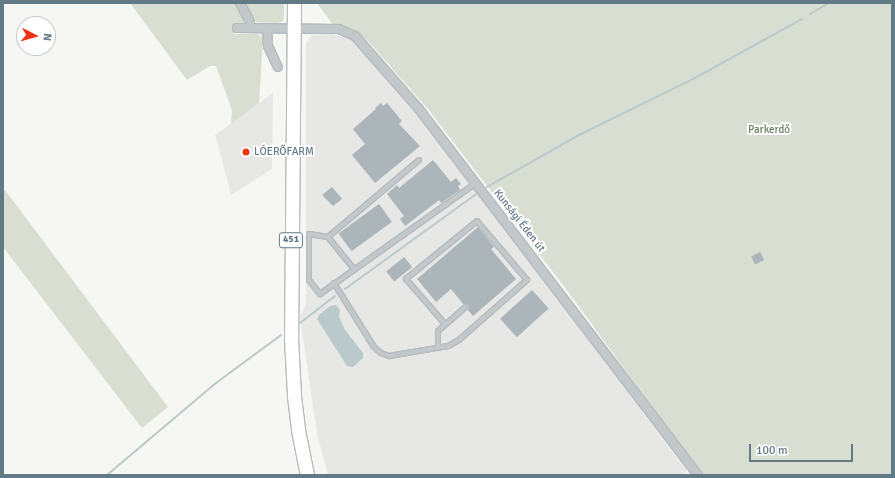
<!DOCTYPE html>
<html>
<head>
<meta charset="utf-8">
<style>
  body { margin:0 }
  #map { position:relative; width:895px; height:478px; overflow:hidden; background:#f6f6f2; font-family:Signika,sans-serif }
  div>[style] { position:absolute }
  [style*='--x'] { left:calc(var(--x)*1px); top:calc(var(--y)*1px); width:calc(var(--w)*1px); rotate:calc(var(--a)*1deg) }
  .built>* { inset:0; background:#e7e7e5 }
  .green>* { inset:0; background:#d8ded2 }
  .water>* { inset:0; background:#bacacc }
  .stream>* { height:2px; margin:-1px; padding:0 1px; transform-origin:1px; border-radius:1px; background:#bacacc }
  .building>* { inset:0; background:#abb5ba; transform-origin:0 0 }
  .roads { filter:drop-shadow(1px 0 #b6bbbe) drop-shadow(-1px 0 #b6bbbe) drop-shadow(0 1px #b6bbbe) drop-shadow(0 -1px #b6bbbe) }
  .service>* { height:4px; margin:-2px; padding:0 2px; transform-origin:2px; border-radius:2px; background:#c3c8cb }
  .minor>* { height:8px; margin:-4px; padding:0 4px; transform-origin:4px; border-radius:4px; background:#c3c8cb }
  .primary>* { height:13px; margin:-6.5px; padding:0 6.5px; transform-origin:6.5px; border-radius:6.5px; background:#fff }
  .dots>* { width:11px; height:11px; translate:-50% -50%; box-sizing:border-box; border:2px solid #fff; border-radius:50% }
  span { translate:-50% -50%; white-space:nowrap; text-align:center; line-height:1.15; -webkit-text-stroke:4px #fff; paint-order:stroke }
  .shield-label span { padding:1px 3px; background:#fff; border:1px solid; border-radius:3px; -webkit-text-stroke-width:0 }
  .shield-label { font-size:10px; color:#627986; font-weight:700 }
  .park-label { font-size:11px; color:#697c61 }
  .poi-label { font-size:11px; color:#627986 }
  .left { translate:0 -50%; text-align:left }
  .street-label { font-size:11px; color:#627986 }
  .frame { position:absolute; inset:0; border:4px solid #627986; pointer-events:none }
  .north { position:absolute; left:16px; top:16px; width:40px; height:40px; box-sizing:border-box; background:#fff; border:1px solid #c0c9cf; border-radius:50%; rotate:96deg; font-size:11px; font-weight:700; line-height:16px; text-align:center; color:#627986 }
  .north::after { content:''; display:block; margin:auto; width:14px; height:18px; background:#f43214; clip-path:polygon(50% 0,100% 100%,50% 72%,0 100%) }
  .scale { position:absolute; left:749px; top:444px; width:104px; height:18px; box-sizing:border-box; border:2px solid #627986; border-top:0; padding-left:5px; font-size:12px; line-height:14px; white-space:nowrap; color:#627986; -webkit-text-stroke:3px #fff; paint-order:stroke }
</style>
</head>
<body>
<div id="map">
  <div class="built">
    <i style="clip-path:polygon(332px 34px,351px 39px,377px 63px,416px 111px,687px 471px,682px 475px,328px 475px,317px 434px,300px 317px,306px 304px,306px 43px,312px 35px)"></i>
    <i style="clip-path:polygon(273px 93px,272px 169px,231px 195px,215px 135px)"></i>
  </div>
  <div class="green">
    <i style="clip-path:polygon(130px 3px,235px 3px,245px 21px,244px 24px,234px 25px,234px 34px,258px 34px,263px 39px,259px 103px,231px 124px,232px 110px,216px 66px,210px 66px,187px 80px)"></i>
    <i style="clip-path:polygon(245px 3px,284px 3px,284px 19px,282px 22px,276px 23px,255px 22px)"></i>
    <i style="clip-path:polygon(317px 3px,892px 3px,892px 475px,702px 475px,569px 293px,428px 109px,368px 41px,348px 28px,334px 26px)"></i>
    <i style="clip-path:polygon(5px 190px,168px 407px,142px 428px,3px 247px,3px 191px)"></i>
  </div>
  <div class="water">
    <i style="clip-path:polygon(336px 305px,340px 310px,339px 317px,345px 330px,363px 353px,363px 358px,353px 367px,347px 366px,317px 319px,319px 315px,330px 306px)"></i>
  </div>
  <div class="stream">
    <i style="--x:810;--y:14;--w:22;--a:-30"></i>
    <i style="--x:487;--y:187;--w:106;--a:-29.5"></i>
    <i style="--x:579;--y:135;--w:129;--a:-26.2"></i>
    <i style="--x:695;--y:78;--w:122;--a:-28.9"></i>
    <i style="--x:345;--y:289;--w:162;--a:-35.9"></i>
    <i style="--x:300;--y:323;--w:44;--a:-37.6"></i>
    <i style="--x:107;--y:475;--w:143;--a:-40.2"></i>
    <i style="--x:216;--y:383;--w:81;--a:-36.4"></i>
  </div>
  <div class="building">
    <i style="clip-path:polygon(381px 103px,383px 106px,387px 103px,402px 121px,399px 124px,420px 146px,375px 183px,352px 155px,365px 144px,353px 129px,376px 109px,375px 108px)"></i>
    <i style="clip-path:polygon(433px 160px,451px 182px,456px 178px,461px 184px,458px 186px,460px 190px,441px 203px,439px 200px,405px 226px,400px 219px,404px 216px,387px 194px,397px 185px,399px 188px)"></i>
    <i style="clip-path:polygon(332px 187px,342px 199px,333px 206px,322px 195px)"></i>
    <i style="left:379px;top:204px;width:22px;height:50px;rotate:54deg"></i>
    <i style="clip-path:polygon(478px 227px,494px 247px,491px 249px,516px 279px,473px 316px,468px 310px,469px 305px,464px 305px,451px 289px,436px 302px,417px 279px)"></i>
    <i style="left:760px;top:252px;width:9px;height:10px;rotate:63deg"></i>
    <i style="left:404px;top:257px;width:13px;height:23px;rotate:51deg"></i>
    <i style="left:532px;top:290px;width:25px;height:43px;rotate:48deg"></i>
  </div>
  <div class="roads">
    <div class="service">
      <i style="--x:328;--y:237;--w:119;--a:-40.2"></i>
      <i style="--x:354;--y:269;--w:41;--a:-129.1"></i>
      <i style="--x:328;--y:237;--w:19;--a:-171"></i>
      <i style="--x:309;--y:234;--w:46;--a:90"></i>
      <i style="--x:309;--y:280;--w:18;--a:52"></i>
      <i style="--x:320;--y:294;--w:190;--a:-35.4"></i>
      <i style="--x:334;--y:283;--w:75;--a:58"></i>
      <i style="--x:374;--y:347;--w:9;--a:41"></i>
      <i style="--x:381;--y:353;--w:9;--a:21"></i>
      <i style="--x:389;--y:356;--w:60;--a:-9.6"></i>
      <i style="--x:448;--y:346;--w:13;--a:-29"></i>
      <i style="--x:459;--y:340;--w:91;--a:-41.4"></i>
      <i style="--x:527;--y:280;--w:77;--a:-130.3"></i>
      <i style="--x:477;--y:221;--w:92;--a:140.8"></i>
      <i style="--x:406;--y:279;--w:60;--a:49.1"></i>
      <i style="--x:438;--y:348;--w:17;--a:-90"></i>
      <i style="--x:438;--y:331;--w:37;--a:-41"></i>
    </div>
    <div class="minor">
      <i style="--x:240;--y:3;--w:19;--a:62"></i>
      <i style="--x:249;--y:20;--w:8;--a:76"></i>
      <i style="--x:237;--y:28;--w:102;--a:0.6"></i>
      <i style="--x:339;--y:29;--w:17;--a:24"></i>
      <i style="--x:355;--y:36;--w:97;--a:48.8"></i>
      <i style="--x:419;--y:109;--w:460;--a:52.7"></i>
      <i style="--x:267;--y:28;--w:18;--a:87"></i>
      <i style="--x:268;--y:46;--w:23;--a:65"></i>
    </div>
    <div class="primary">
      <i style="--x:294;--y:3;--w:335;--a:90.5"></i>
      <i style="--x:291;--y:338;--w:58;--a:87"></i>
      <i style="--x:294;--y:396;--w:34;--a:83"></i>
      <i style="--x:298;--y:430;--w:46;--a:78.7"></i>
    </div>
  </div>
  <div class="dots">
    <i style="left:246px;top:152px;background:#f43214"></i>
  </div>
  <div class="shield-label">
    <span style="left:291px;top:240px">451</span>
  </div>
  <div class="park-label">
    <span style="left:769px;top:130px">Parkerdő</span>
  </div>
  <div class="poi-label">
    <span class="left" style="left:254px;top:152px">LÓERŐFARM</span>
  </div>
  <div class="street-label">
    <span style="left:519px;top:221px;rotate:52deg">Kunsági Éden út</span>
  </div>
  <div class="frame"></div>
  <div class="north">N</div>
  <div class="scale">100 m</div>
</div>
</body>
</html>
